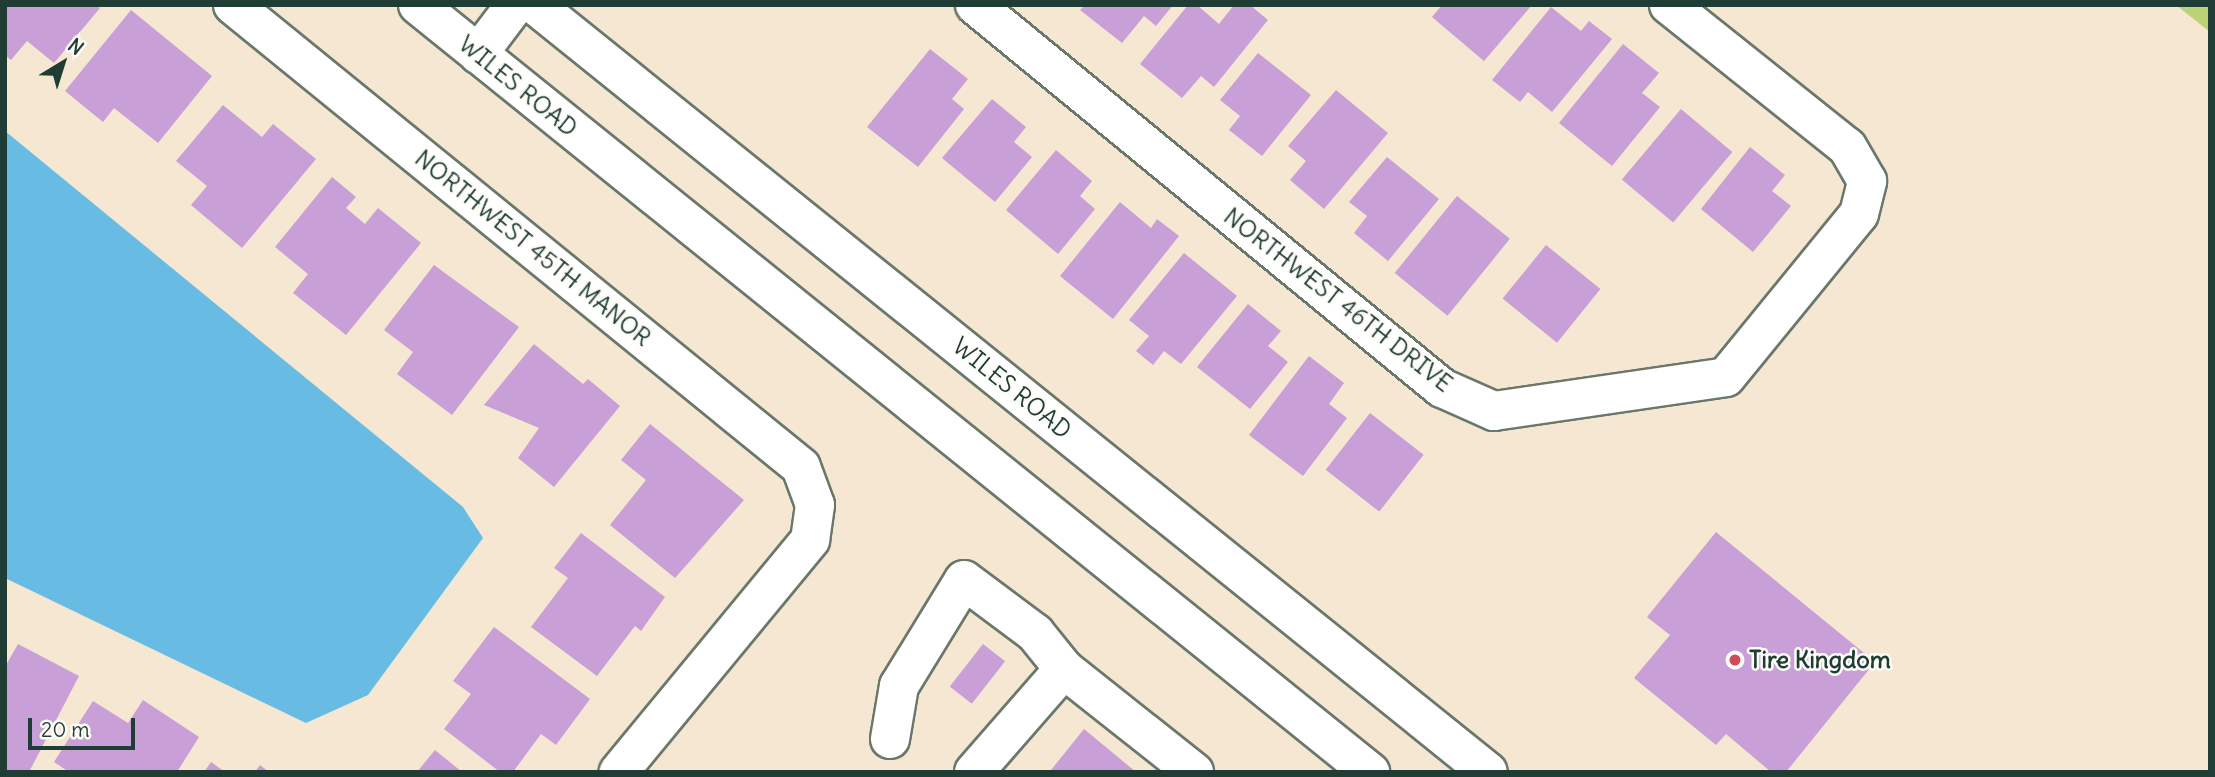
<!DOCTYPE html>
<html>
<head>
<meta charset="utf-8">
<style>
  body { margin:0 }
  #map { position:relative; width:2215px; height:777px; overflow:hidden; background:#f5e7d1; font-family:Delius,sans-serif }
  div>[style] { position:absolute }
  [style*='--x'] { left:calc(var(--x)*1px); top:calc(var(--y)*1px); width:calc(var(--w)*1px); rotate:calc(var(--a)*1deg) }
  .green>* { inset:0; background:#bcd276 }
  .water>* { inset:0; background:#68bce4 }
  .building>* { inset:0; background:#c99fd7; transform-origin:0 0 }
  .roads { filter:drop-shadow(2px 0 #6a786b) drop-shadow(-2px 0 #6a786b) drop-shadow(0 2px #6a786b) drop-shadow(0 -2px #6a786b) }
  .minor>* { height:38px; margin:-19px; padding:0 19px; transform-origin:19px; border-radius:19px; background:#fff }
  .major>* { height:38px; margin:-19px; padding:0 19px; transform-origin:19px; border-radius:19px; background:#fff }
  .dots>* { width:19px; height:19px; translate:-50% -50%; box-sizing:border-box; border:4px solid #fdfcf7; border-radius:50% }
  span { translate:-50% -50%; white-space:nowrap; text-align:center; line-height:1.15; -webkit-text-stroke:5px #fdfcf7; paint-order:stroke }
  .street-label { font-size:24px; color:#1f3d34 }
  .poi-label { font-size:24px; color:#1f3d34; font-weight:700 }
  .left { translate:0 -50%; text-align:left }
  .frame { position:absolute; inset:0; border:7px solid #1f3d34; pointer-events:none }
  .north { position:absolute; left:28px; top:28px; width:70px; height:70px; -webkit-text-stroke:5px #fdfcf7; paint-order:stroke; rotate:38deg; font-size:19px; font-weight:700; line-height:28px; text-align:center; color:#1f3d34 }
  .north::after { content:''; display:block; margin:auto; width:24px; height:32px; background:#1f3d34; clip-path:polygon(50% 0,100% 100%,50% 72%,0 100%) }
  .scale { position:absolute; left:28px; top:718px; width:107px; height:32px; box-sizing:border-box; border:4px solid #1f3d34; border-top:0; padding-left:9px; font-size:21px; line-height:24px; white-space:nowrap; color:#1f3d34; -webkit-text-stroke:5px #fdfcf7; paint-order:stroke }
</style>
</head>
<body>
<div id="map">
  <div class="green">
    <i style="clip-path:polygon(2176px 5px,2210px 5px,2210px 32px)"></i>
  </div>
  <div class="water">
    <i style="clip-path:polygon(5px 131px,463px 507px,483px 538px,368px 695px,306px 723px,5px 578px)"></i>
  </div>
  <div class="building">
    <i style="clip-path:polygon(5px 5px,96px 5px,100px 8px,54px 63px,27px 41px,11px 60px,5px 55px)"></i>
    <i style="clip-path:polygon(1085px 5px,1173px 5px,1156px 26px,1144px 16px,1122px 43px,1080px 10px)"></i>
    <i style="clip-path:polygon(1188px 5px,1197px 5px,1219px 24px,1234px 5px,1250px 5px,1268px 20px,1214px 87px,1201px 76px,1182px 98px,1140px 64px)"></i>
    <i style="clip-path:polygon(1442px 5px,1532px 5px,1484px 61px,1432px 17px)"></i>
    <i style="clip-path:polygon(1551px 7px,1581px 31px,1589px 21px,1612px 39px,1552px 112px,1528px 92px,1520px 102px,1492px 80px)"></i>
    <i style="clip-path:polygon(131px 10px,212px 76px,158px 143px,114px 108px,103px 122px,65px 91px)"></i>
    <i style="clip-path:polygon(1623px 44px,1659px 73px,1642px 93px,1660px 107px,1612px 166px,1559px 123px)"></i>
    <i style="clip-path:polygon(930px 49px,968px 79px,952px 99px,964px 109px,918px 167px,867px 127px)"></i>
    <i style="clip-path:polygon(1258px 53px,1311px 95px,1262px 156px,1229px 130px,1240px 116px,1220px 100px)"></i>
    <i style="clip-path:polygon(1336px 90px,1388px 133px,1324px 209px,1290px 180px,1306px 161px,1288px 146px)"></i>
    <i style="clip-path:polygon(992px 99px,1026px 127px,1014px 142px,1032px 157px,995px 202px,942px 158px)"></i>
    <i style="clip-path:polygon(223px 105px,262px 137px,273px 124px,316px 159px,242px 248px,191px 205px,207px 186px,176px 161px)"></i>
    <i style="left:1681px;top:109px;width:67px;height:92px;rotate:40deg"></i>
    <i style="clip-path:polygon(1750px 147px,1785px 175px,1772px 191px,1791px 206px,1753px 252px,1701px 209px)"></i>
    <i style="clip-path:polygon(1056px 150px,1092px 181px,1080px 196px,1095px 209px,1058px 254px,1006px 210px)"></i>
    <i style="clip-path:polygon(1387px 157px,1439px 199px,1388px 261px,1354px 233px,1367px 216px,1349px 202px)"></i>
    <i style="clip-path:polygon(332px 177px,356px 197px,346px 208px,365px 224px,378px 208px,421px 243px,346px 335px,293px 293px,308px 274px,275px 247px)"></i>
    <i style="left:1457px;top:196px;width:68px;height:99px;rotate:39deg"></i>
    <i style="clip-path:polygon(1120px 202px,1151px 228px,1157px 219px,1179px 236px,1113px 319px,1060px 276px)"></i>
    <i style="left:1546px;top:245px;width:70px;height:69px;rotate:39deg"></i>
    <i style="clip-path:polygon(1184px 253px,1237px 296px,1181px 364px,1164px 351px,1153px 365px,1136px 351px,1149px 336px,1129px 320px)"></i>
    <i style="clip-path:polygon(434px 265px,519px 327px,452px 415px,397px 374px,413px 352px,384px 330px)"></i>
    <i style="clip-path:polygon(1248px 304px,1281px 331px,1268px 346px,1288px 362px,1250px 409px,1197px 367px)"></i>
    <i style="clip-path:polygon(534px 344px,583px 384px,588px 379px,620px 406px,554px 487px,518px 458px,539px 428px,484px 405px)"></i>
    <i style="clip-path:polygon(1309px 356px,1344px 383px,1329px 404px,1347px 418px,1303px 476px,1249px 435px)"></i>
    <i style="left:1370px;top:413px;width:68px;height:72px;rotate:38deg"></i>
    <i style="clip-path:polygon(650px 424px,744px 500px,675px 578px,610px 525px,646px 480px,621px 460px)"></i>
    <i style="clip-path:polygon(1716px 532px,1875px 662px,1786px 772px,1771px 772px,1726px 734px,1716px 745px,1634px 678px,1670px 635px,1647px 617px)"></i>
    <i style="clip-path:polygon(581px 533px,665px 597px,641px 631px,635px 626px,597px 676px,531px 627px,568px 578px,554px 568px)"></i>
    <i style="clip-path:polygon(494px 627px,590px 699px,556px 745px,541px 734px,513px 772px,500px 772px,444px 729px,471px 694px,453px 681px)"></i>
    <i style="clip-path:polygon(18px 644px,79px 676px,29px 772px,5px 770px,5px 667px)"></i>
    <i style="left:983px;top:644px;width:28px;height:54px;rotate:38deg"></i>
    <i style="clip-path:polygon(143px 700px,199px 737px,177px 772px,69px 772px,54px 762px,93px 701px,128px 723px)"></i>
    <i style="clip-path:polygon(1084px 729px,1136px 772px,1051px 770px)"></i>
    <i style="clip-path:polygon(435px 750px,462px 772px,417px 772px)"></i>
    <i style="clip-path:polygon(211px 762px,225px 772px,204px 772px)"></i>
    <i style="clip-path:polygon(260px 765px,269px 772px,255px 772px)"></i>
  </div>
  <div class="roads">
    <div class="minor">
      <i style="--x:233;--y:5;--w:732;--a:39.12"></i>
      <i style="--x:801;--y:467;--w:40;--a:69.8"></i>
      <i style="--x:815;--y:505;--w:35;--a:98"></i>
      <i style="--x:810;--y:540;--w:301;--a:129.5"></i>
      <i style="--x:975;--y:5;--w:604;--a:39.36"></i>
      <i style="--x:1442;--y:388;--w:57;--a:23.9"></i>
      <i style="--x:1494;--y:411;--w:234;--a:-8.3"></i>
      <i style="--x:1726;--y:377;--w:210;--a:-50.8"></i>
      <i style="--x:1859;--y:214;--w:34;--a:-76"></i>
      <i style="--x:1867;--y:181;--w:39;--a:-120"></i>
      <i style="--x:1847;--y:147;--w:228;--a:-141.4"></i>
      <i style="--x:478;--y:54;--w:61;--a:-52.9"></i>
      <i style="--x:890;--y:739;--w:54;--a:-80.4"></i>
      <i style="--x:899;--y:686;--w:124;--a:-58.5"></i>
      <i style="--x:964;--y:580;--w:89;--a:36.7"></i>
      <i style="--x:1035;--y:633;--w:46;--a:51.1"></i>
      <i style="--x:974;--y:772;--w:137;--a:-48.9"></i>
      <i style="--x:1064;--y:669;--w:166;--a:38.4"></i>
    </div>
    <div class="major">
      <i style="--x:418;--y:5;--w:1223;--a:38.86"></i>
      <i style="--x:535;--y:5;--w:1223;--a:38.83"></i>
    </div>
  </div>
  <div class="dots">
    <i style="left:1735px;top:660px;background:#d1495b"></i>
  </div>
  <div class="street-label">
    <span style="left:518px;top:86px;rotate:39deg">WILES ROAD</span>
    <span style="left:533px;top:248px;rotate:39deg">NORTHWEST 45TH MANOR</span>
    <span style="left:1338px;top:300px;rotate:38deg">NORTHWEST 46TH DRIVE</span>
    <span style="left:1012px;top:388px;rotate:39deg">WILES ROAD</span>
  </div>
  <div class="poi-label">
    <span class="left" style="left:1749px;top:660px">Tire Kingdom</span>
  </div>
  <div class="frame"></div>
  <div class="north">N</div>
  <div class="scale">20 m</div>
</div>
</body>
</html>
